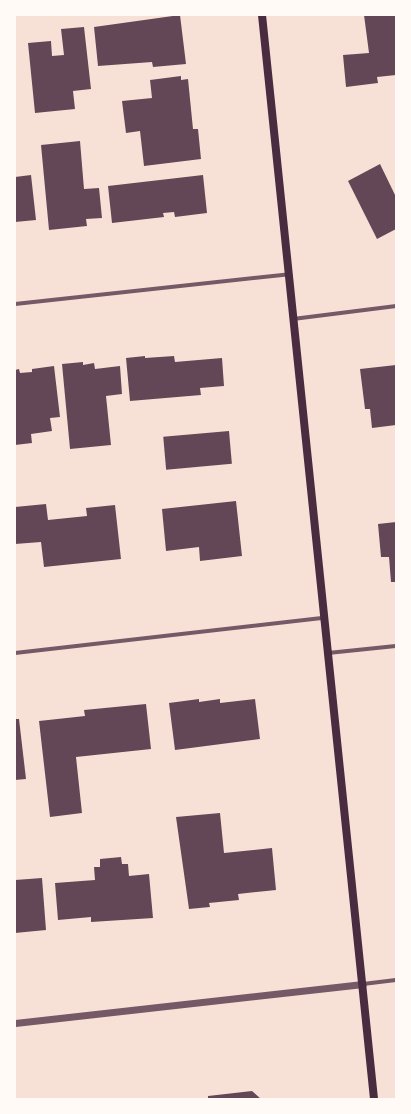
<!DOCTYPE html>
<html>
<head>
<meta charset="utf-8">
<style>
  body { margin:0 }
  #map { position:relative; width:411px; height:1114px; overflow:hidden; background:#f7e1d7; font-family:Ubuntu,sans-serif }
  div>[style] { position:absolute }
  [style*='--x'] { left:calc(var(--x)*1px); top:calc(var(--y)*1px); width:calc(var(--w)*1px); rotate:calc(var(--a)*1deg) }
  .building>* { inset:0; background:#644757; transform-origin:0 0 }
  .minor>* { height:4px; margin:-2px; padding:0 2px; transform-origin:2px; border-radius:2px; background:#755966 }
  .tertiary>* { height:7px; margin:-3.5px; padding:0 3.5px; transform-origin:3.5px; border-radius:3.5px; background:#755966 }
  .secondary>* { height:8px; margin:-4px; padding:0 4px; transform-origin:4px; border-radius:4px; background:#4a2c40 }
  span { translate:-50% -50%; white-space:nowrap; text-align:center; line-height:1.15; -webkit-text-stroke:4px #fffaf5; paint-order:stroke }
  .frame { position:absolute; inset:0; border:16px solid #fffaf5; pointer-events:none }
</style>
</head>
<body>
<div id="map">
  <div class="building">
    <i style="clip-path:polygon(180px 15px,186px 64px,153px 67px,152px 62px,98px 66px,94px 27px)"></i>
    <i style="clip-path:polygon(364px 15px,396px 15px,396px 75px,377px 77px,378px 83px,346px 87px,343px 55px,369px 53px)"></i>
    <i style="clip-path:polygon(84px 27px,91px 89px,73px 91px,75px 109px,35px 113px,28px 43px,51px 41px,52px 56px,64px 55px,61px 29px)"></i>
    <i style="clip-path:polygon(181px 76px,181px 80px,188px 79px,193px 129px,198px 129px,201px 159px,144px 166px,140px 131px,126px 133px,122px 101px,152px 98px,150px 80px)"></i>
    <i style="clip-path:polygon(80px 141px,84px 189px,99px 188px,102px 218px,86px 219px,87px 226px,49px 230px,41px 145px)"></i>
    <i style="clip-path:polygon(380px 164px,396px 197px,396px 229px,377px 239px,348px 181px)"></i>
    <i style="clip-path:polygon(31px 175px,36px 220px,15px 222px,15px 177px)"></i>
    <i style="clip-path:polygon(203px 175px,207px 213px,175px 217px,174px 212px,163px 213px,164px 217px,112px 223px,108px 186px)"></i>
    <i style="clip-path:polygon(145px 356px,145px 358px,174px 356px,175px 362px,222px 358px,224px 386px,200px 388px,201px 395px,130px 401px,126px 358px)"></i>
    <i style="clip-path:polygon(83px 362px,83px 365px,94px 363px,95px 369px,120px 366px,122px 394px,106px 396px,111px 445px,70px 449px,62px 364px)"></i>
    <i style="clip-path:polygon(396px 365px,396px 425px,372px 428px,370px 409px,365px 409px,360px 369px)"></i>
    <i style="clip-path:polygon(54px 366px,60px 417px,50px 418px,52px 431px,31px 434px,32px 443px,15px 445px,15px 370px,19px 369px,20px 373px,32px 372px,32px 369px)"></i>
    <i style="left:229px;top:431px;width:33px;height:66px;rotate:85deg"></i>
    <i style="clip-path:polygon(236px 501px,242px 556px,200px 561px,199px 547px,166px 551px,162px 509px)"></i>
    <i style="clip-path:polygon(46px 504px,48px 520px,87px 516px,86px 508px,115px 505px,121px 559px,44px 567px,41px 542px,15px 544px,15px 507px)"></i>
    <i style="clip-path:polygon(396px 522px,396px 582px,391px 582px,389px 557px,381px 557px,378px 524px)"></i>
    <i style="clip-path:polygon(199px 699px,199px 702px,220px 699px,220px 703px,255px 699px,260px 739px,175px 750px,169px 703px)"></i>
    <i style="clip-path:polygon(146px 704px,151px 749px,76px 757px,82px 813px,50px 817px,39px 721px,85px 716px,84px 710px)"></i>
    <i style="clip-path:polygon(15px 719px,19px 719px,26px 779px,15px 780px)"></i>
    <i style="clip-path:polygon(220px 813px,224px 853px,272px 848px,276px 890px,238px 894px,239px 900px,209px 903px,210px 907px,189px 909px,176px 817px)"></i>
    <i style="clip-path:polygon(121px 857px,122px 864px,128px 864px,129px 876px,149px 874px,153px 918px,91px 922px,91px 917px,58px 920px,55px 883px,95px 880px,94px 867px,100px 867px,100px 859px)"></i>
    <i style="clip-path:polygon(42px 878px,46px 930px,15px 933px,15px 880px)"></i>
    <i style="clip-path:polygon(252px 1091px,261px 1099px,208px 1099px,208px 1096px)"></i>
  </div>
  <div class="minor">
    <i style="--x:15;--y:304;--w:276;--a:-6.2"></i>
    <i style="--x:293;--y:319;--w:104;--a:-7.2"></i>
    <i style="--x:15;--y:653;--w:311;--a:-6.5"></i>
    <i style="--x:328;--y:653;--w:68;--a:-5.9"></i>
    <i style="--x:363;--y:984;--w:33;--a:-7"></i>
  </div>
  <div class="tertiary">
    <i style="--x:15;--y:1023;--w:350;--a:-6.4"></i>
  </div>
  <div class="secondary">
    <i style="--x:262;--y:15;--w:1090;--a:84.1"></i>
  </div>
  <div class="frame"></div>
</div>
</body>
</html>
